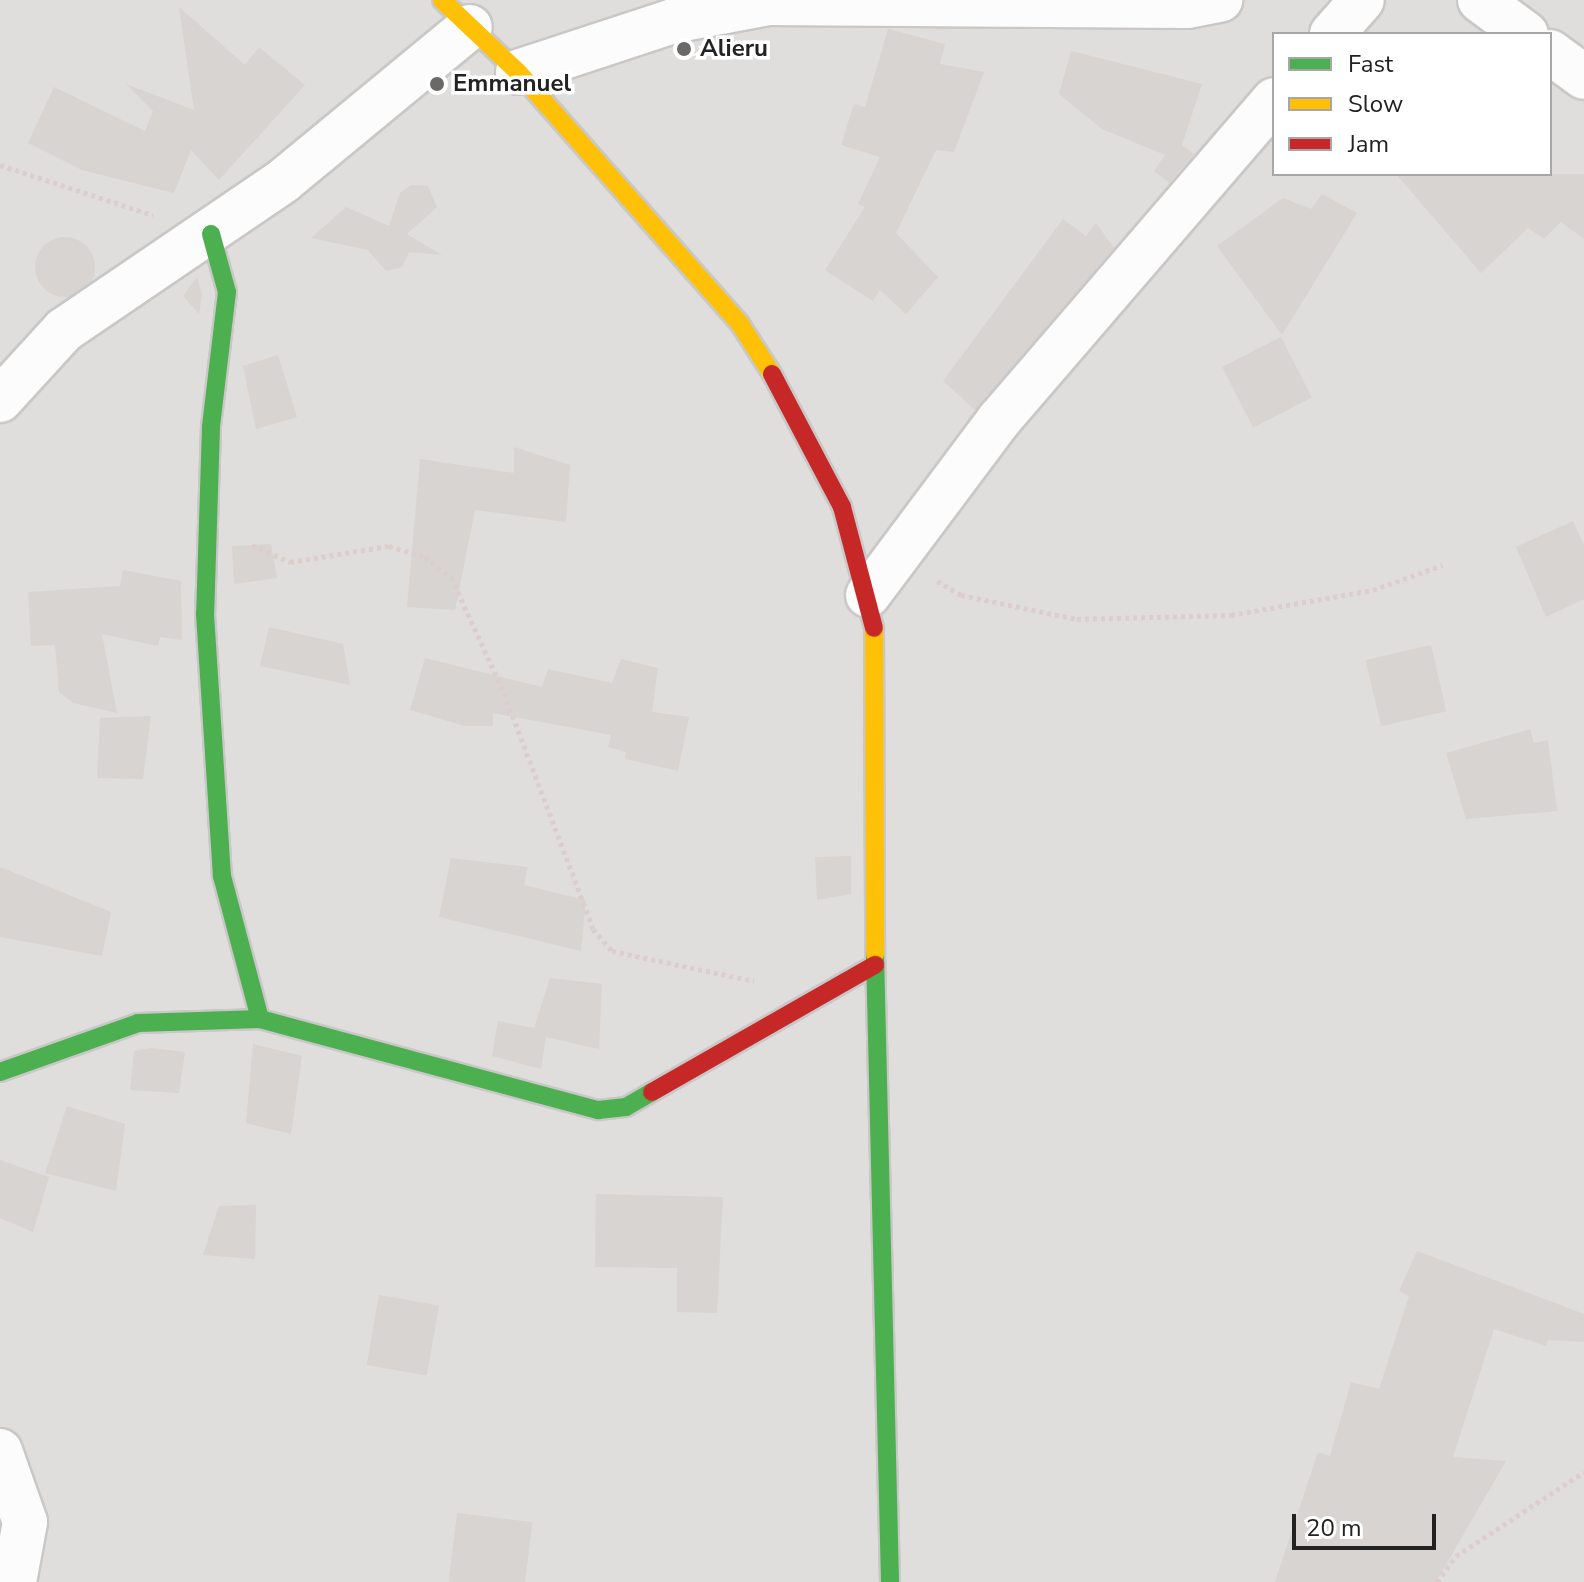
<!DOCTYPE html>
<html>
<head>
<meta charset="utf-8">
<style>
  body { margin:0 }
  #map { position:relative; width:1584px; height:1582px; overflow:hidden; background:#f0eeeb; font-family:"Nunito Sans",sans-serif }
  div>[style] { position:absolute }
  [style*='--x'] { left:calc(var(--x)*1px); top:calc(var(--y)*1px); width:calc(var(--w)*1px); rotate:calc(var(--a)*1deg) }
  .residential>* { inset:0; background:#dfdedc }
  .building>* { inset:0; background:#d7d4d2; transform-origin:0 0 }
  .round { border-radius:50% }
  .path>* { height:5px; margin-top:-2.5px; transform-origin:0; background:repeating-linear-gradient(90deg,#dccecd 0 4px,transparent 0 8px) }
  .roads { filter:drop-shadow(2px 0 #c9c8c7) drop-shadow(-2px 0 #c9c8c7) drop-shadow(0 2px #c9c8c7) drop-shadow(0 -2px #c9c8c7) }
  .street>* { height:44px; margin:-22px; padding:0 22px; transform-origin:22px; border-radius:22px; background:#fdfcfc }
  .fast>* { height:18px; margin:-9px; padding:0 9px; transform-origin:9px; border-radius:9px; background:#4caf50 }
  .slow>* { height:18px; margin:-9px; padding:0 9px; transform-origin:9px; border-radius:9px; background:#ffc107 }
  .jam>* { height:18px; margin:-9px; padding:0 9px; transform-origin:9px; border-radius:9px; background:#c62828 }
  .dots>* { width:22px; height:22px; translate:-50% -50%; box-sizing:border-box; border:4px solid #fff; border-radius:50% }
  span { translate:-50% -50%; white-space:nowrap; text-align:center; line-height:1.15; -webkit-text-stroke:7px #fff; paint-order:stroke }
  .poi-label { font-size:24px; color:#222; font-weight:700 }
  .left { translate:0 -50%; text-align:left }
  .legend { position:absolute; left:1272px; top:32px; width:280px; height:144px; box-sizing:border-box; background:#fff; border:2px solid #a7a7a7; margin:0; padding:10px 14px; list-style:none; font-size:24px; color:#222 }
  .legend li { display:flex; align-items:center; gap:16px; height:40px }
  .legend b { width:40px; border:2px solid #a7a7a7 }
  .scale { position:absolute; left:1292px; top:1514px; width:144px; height:36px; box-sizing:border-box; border:4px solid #222; border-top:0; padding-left:10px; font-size:24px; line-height:28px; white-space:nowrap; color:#222; -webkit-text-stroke:6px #fff; paint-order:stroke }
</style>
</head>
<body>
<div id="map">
  <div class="residential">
    <i style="clip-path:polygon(evenodd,0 0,1584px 0,1584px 1582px,0 1582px,0 0,1274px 34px,1550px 34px,1550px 174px,1274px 174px,1274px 34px)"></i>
  </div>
  <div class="building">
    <i style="clip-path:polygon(179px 7px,245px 65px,259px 47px,305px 85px,219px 180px,191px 150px,174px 193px,82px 170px,28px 143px,54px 87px,145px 131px,153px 111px,126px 84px,194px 110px)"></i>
    <i style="clip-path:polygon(888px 29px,945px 44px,940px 64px,984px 72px,954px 152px,936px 150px,896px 233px,938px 277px,906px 314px,880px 290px,873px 301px,825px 270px,865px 207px,858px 204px,880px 157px,841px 145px,854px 104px,865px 107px)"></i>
    <i style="clip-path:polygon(1071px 51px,1202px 84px,1182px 145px,1194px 154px,1169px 183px,1154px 171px,1165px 155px,1102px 129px,1059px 94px)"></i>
    <i style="clip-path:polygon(1396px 174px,1584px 174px,1584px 239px,1561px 222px,1544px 239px,1528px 228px,1481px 273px)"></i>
    <i style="clip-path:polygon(411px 185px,428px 186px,437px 207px,407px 234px,442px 255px,409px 252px,402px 267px,386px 271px,368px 250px,311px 238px,346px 207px,389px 226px,400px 193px)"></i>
    <i style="clip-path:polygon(1322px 194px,1357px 213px,1282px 335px,1217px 246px,1283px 198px,1311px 209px)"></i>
    <i style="clip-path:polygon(1063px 219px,1086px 236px,1096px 223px,1114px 248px,975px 410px,943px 381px)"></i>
    <i class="round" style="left:35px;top:237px;width:60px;height:60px"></i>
    <i style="clip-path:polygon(197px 277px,202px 294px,199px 314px,183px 296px)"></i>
    <i style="left:1281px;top:337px;width:68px;height:66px;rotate:63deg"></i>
    <i style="clip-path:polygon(278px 355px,297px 417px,256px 429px,243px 366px)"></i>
    <i style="clip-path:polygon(514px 447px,570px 465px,566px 522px,475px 510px,455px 610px,407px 607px,420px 459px,514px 473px)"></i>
    <i style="clip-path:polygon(1573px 521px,1584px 545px,1584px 599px,1546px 617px,1516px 547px)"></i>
    <i style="clip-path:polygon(271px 544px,277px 578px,234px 584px,232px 546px)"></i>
    <i style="clip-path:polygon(123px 570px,181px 581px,182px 640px,160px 637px,158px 646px,102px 634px,117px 713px,73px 703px,59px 692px,55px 645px,31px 646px,28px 592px,120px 586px)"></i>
    <i style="clip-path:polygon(269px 627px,343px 644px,350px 685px,260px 666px)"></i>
    <i style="left:1431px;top:645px;width:68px;height:67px;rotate:77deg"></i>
    <i style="clip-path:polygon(425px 658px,542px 687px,548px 669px,612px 683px,621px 659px,658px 668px,652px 712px,689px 717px,678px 771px,625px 759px,626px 752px,608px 747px,611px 735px,493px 713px,493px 726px,465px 726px,410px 710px)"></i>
    <i style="clip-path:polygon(151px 716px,143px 779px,97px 778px,100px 718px)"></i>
    <i style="clip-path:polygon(1530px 729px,1534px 743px,1548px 740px,1557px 811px,1466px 819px,1446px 753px)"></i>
    <i style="clip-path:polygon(851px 856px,851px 894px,817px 900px,815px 857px)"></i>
    <i style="clip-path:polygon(451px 858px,528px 867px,524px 885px,586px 900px,581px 951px,439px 917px)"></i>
    <i style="clip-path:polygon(0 867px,111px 912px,102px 956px,0 937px)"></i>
    <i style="clip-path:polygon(550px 978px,602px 984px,599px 1049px,546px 1037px,541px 1069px,492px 1056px,498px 1021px,534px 1028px)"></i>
    <i style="clip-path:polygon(253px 1044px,302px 1056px,291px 1134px,246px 1123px)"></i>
    <i style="clip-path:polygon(151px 1048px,185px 1052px,179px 1093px,130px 1090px,134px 1051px)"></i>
    <i style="clip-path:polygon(67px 1106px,125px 1124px,116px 1191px,45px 1173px)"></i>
    <i style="clip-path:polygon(0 1160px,49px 1177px,33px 1232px,0 1218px)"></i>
    <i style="clip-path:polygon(596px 1194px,723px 1197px,717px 1313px,677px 1312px,677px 1268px,595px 1267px)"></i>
    <i style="clip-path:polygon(256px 1205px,255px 1259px,203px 1255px,219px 1206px)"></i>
    <i style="clip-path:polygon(1417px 1251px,1584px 1314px,1584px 1342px,1548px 1340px,1546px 1346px,1494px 1329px,1453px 1457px,1506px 1461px,1436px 1582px,1275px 1582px,1318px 1452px,1330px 1456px,1351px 1382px,1379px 1389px,1409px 1296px,1399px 1291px)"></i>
    <i style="left:379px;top:1295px;width:61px;height:71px;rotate:10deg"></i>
    <i style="left:457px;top:1513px;width:76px;height:69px;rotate:7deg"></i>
  </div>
  <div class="path">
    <i style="--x:0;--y:165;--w:161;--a:18.1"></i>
    <i style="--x:252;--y:545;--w:42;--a:24.1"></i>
    <i style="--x:290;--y:562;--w:100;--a:-9.2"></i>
    <i style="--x:389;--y:546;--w:38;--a:17"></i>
    <i style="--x:425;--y:557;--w:33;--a:38"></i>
    <i style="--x:451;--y:577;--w:128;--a:65.4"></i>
    <i style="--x:504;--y:693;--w:252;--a:69.3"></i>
    <i style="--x:593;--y:929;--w:29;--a:49"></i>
    <i style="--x:612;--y:951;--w:145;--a:11.9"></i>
    <i style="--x:937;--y:581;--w:28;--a:30"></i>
    <i style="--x:961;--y:595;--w:118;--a:11.7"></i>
    <i style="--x:1077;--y:619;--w:154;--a:-1.5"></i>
    <i style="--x:1231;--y:615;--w:144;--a:-10"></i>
    <i style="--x:1373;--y:590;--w:74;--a:-19.7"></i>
    <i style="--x:1437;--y:1582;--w:32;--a:-54"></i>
    <i style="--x:1456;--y:1556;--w:153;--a:-33.3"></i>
  </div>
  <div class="roads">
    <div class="street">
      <i style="--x:1480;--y:0;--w:57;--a:36.5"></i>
      <i style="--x:1332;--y:34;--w:45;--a:-48.6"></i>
      <i style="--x:1550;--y:52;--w:42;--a:36.3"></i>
      <i style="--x:518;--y:72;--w:163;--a:-18.2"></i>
      <i style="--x:673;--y:21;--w:98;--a:-10.6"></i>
      <i style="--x:769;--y:3;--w:419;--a:0.4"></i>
      <i style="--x:1188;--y:6;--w:33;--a:-11"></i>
      <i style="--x:0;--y:400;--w:95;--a:-47.6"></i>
      <i style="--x:64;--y:330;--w:265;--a:-34.2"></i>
      <i style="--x:283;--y:181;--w:242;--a:-39.5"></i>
      <i style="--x:868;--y:595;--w:219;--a:-53.2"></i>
      <i style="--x:999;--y:420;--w:422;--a:-49.3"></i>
      <i style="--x:0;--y:1451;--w:75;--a:70.6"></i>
      <i style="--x:25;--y:1522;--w:61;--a:100.4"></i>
    </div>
    <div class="fast">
      <i style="--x:211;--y:234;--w:60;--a:74.6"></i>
      <i style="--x:227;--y:292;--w:136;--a:96.8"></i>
      <i style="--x:211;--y:427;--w:187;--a:91.8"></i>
      <i style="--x:205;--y:614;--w:263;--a:86.3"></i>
      <i style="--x:222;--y:876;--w:148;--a:75.1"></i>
      <i style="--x:875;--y:954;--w:628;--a:88.63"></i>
      <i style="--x:0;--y:1072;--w:146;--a:-19.5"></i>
      <i style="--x:138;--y:1023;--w:122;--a:-1.9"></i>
      <i style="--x:260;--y:1019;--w:350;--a:15.1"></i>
      <i style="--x:598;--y:1110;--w:28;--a:-6"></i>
      <i style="--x:626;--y:1107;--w:30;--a:-30"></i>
    </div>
    <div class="slow">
      <i style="--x:442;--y:0;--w:105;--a:43.5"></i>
      <i style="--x:518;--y:72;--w:336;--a:48.6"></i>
      <i style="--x:740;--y:324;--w:59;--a:57.4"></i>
      <i style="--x:874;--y:628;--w:326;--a:89.8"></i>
    </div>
    <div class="jam">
      <i style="--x:772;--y:374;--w:150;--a:62.2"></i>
      <i style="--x:842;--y:507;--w:125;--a:75.2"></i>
      <i style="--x:652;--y:1092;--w:257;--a:-29.7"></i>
    </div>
  </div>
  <div class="dots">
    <i style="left:684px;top:49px;background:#6a6968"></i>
    <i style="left:437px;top:84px;background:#6a6968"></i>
  </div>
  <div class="poi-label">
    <span class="left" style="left:700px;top:49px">Alieru</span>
    <span class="left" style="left:453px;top:84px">Emmanuel</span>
  </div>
  <ul class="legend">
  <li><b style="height:10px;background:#4caf50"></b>Fast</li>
  <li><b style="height:10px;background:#ffc107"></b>Slow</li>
  <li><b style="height:10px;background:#c62828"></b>Jam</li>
  </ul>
  <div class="scale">20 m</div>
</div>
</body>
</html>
